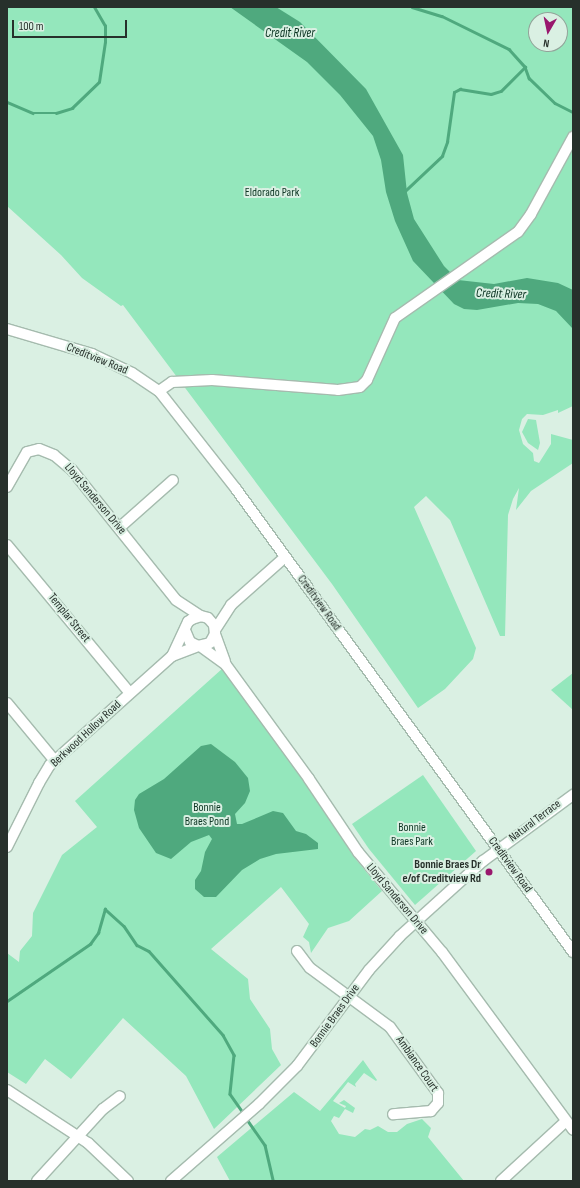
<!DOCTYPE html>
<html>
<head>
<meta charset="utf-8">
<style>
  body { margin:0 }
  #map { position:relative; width:580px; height:1188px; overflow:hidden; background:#daf0e3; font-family:"Sofia Sans Condensed",sans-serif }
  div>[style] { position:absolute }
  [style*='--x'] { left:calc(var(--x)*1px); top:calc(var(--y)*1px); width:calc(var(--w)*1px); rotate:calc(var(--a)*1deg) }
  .green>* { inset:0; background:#94e7bc }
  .water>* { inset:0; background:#4fa97e }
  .stream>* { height:2.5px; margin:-1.25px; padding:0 1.25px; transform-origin:1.25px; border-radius:1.25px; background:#4fa97e }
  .roads { filter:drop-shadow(1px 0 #a5bbae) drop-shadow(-1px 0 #a5bbae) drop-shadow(0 1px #a5bbae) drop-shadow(0 -1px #a5bbae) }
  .minor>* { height:10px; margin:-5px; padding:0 5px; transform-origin:5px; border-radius:5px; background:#fff }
  .dots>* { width:11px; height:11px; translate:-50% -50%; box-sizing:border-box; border:2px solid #daf0e3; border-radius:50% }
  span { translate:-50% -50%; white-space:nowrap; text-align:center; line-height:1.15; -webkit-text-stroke:4px #daf0e3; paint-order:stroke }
  .park-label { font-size:12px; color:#0d3523 }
  .street-label { font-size:12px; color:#27302b }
  .poi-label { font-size:12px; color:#27302b; font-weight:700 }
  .right { translate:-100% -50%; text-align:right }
  .water-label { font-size:13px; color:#093220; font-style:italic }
  .frame { position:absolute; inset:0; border:8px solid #27302b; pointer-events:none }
  .north { position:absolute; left:528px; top:12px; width:40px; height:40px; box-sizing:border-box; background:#daf0e3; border:1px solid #92a399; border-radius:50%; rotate:189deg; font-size:11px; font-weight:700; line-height:16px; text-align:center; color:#27302b }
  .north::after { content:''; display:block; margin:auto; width:14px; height:18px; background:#99176d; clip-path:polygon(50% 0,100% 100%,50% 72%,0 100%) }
  .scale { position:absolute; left:12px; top:20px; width:115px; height:18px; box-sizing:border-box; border:2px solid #27302b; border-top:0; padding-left:5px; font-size:12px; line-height:14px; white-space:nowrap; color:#27302b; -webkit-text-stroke:3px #daf0e3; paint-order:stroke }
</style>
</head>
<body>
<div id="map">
  <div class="green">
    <i style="clip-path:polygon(evenodd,7px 7px,573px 7px,573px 406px,558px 413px,558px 410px,543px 415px,527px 414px,522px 419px,519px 430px,523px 444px,533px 453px,534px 461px,539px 463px,551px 444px,551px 434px,573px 440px,573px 463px,531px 491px,516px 510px,519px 488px,513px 499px,508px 515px,505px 636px,500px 636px,450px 520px,426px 496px,414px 507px,476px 648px,473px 659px,445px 689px,418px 708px,332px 584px,123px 305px,121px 306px,82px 278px,61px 255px,7px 206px,7px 7px,536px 20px,560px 20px,560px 44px,536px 44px,536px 20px)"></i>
    <i style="clip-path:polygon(528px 419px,536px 420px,540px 443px,538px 450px,528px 443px,522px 432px)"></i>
    <i style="clip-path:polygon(223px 668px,306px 783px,354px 857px,382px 891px,349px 921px,328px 928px,311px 953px,309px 942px,303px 937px,309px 924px,281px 887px,211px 949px,248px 979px,250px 999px,270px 1029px,272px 1049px,281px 1065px,214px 1129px,186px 1076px,123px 1018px,71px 1079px,45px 1059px,26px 1084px,7px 1072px,7px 953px,19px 962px,20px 951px,32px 936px,33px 913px,62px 855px,97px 827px,75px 801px)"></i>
    <i style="clip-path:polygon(573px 673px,573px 710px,551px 690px)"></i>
    <i style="clip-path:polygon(423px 775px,476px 851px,415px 905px,369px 849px,352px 824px)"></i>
    <i style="clip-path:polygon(363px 1060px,377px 1080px,376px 1081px,364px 1073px,355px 1084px,356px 1087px,348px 1082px,333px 1101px,345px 1108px,346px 1106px,339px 1103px,344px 1100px,355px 1108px,353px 1113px,345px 1109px,339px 1118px,334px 1116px,331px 1121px,339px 1134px,355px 1137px,365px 1129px,370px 1130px,378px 1126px,388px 1132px,397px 1132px,407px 1124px,422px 1119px,431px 1128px,428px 1137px,464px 1181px,230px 1181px,217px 1157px,294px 1092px,320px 1111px)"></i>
  </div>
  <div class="water">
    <i style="clip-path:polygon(230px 7px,276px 7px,300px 22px,366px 89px,403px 155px,407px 193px,414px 219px,444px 266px,458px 280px,494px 284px,527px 278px,558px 283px,573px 290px,573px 329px,556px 311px,538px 304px,518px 303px,477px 310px,464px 309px,454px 304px,413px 261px,395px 221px,386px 192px,381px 160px,373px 136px,340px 95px,307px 62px)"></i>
    <i style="clip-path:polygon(211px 744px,235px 762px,248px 778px,250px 791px,245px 803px,235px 814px,237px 824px,242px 824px,273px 811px,283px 813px,296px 831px,306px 834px,318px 843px,318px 849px,276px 854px,260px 859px,242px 870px,216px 897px,204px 897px,195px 889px,195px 880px,201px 871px,205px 852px,212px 839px,209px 835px,191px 842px,171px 859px,156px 853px,139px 828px,134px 810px,135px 800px,139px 794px,164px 779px,201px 746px)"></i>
  </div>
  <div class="stream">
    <i style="--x:412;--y:7;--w:31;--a:17"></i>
    <i style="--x:442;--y:16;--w:75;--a:26.2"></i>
    <i style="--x:509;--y:49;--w:24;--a:48"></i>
    <i style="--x:525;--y:67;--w:12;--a:70"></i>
    <i style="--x:529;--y:78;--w:36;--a:44"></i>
    <i style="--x:555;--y:103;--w:20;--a:27"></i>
    <i style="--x:7;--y:102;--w:28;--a:23"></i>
    <i style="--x:33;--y:113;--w:23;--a:0"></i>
    <i style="--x:56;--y:113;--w:17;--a:-17"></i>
    <i style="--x:72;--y:108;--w:37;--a:-44"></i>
    <i style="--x:99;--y:82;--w:40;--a:-81.5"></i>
    <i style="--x:105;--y:42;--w:16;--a:-90"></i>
    <i style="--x:105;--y:26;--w:22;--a:-120"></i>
    <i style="--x:405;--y:191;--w:51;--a:-43.4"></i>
    <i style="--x:442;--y:156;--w:15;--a:-70"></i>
    <i style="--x:447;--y:142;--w:50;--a:-82"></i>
    <i style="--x:454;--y:92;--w:7;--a:-27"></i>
    <i style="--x:460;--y:89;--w:31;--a:9"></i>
    <i style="--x:491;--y:94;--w:10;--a:-17"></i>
    <i style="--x:501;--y:91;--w:34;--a:-45"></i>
    <i style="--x:7;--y:1001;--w:101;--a:-34.5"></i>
    <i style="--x:90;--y:944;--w:14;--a:-54"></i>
    <i style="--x:98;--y:933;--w:25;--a:-74"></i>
    <i style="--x:105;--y:909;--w:25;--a:42"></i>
    <i style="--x:124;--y:926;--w:23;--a:56"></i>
    <i style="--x:137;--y:945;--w:13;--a:27"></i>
    <i style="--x:149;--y:951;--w:112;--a:48.6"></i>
    <i style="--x:223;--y:1035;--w:23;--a:61"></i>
    <i style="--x:234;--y:1055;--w:39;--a:96"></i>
    <i style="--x:230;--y:1094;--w:24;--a:55"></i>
    <i style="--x:246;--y:1118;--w:33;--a:55"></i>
    <i style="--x:265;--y:1145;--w:37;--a:77"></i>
  </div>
  <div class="roads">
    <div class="minor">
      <i style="--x:7;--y:329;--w:89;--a:16.4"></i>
      <i style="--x:92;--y:354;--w:44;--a:25.4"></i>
      <i style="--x:132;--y:373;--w:32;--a:34"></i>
      <i style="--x:159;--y:391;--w:125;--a:51.8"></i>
      <i style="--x:236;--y:489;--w:573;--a:53.95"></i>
      <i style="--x:159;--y:391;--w:16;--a:-35"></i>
      <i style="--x:172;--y:382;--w:40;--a:-2.9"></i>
      <i style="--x:212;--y:380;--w:126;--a:4.5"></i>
      <i style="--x:338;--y:390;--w:22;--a:-8"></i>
      <i style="--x:360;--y:387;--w:10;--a:-45"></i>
      <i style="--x:367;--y:380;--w:68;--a:-65.7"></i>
      <i style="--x:395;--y:318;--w:150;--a:-35"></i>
      <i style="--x:518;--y:232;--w:22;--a:-54"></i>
      <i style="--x:531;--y:214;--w:88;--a:-61.4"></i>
      <i style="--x:7;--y:487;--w:40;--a:-60.3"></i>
      <i style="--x:27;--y:452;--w:12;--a:-14"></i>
      <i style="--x:39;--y:449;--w:16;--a:22"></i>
      <i style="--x:54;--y:455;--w:23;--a:40"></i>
      <i style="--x:72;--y:470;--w:166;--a:51.3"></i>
      <i style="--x:176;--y:600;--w:30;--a:33"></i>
      <i style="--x:119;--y:528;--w:72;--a:-41.6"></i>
      <i style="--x:7;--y:545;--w:192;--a:50.3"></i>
      <i style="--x:215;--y:630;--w:30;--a:-57"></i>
      <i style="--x:231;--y:605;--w:72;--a:-41.6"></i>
      <i style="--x:215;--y:634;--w:29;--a:70"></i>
      <i style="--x:200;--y:646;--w:32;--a:36"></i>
      <i style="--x:226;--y:665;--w:141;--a:53.9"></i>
      <i style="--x:309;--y:779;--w:88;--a:56.1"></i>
      <i style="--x:358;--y:852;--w:131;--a:50"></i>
      <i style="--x:442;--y:952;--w:221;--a:53.6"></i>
      <i style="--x:172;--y:656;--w:38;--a:-65"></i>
      <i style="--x:188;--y:622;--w:5;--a:-37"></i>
      <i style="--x:192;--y:619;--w:9;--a:-18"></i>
      <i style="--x:201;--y:616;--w:7;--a:16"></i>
      <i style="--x:208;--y:618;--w:9;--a:49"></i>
      <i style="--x:214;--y:625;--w:9;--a:84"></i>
      <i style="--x:215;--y:634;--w:10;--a:119"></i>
      <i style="--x:210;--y:643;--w:12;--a:166"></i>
      <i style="--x:198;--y:646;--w:9;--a:-153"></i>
      <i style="--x:190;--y:642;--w:13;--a:-113"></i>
      <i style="--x:7;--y:703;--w:75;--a:50.4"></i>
      <i style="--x:7;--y:847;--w:72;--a:-63.4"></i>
      <i style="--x:39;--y:783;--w:21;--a:-59"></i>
      <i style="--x:50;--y:765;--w:164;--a:-41.8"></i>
      <i style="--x:172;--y:656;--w:28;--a:-21"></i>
      <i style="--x:297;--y:951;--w:21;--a:53"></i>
      <i style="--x:310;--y:968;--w:99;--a:36.4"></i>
      <i style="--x:390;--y:1027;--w:82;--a:54"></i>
      <i style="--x:438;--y:1093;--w:10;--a:90"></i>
      <i style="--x:438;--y:1103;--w:11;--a:131"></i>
      <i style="--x:431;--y:1111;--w:38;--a:175"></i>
      <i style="--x:7;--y:1090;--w:97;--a:33.2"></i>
      <i style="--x:88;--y:1143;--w:55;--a:43.5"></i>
      <i style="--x:37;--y:1181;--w:98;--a:-47.5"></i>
      <i style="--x:103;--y:1109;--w:21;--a:-37"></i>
      <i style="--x:171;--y:1181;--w:117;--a:-41.2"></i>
      <i style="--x:259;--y:1104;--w:54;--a:-45"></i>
      <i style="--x:297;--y:1066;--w:120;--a:-53.1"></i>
      <i style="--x:369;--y:970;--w:46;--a:-47.6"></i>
      <i style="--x:400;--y:936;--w:112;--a:-42.1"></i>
      <i style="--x:483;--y:861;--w:112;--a:-36.3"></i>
      <i style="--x:501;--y:1181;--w:88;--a:-42.7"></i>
    </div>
  </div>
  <div class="dots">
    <i style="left:489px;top:872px;background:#99176d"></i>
  </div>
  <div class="park-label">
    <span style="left:272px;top:193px">Eldorado Park</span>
    <span style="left:207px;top:815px">Bonnie<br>Braes Pond</span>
    <span style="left:412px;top:835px">Bonnie<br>Braes Park</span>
  </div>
  <div class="street-label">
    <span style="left:97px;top:359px;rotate:22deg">Creditview Road</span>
    <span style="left:95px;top:499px;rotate:50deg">Lloyd Sanderson Drive</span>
    <span style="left:319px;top:603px;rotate:54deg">Creditview Road</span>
    <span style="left:69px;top:618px;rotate:51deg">Templar Street</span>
    <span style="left:86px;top:734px;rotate:-43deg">Berkwood Hollow Road</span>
    <span style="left:535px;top:821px;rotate:-37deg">Natural Terrace</span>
    <span style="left:510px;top:865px;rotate:54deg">Creditview Road</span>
    <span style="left:397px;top:899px;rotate:50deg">Lloyd Sanderson Drive</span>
    <span style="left:335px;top:1016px;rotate:-54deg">Bonnie Braes Drive</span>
    <span style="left:417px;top:1064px;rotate:55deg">Ambiance Court</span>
  </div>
  <div class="poi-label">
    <span class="right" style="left:481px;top:872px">Bonnie Braes Dr<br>e/of Creditview Rd</span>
  </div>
  <div class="water-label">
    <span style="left:290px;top:33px">Credit River</span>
    <span style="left:501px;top:294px;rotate:2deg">Credit River</span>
  </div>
  <div class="frame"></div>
  <div class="north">N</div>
  <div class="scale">100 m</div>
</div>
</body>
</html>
